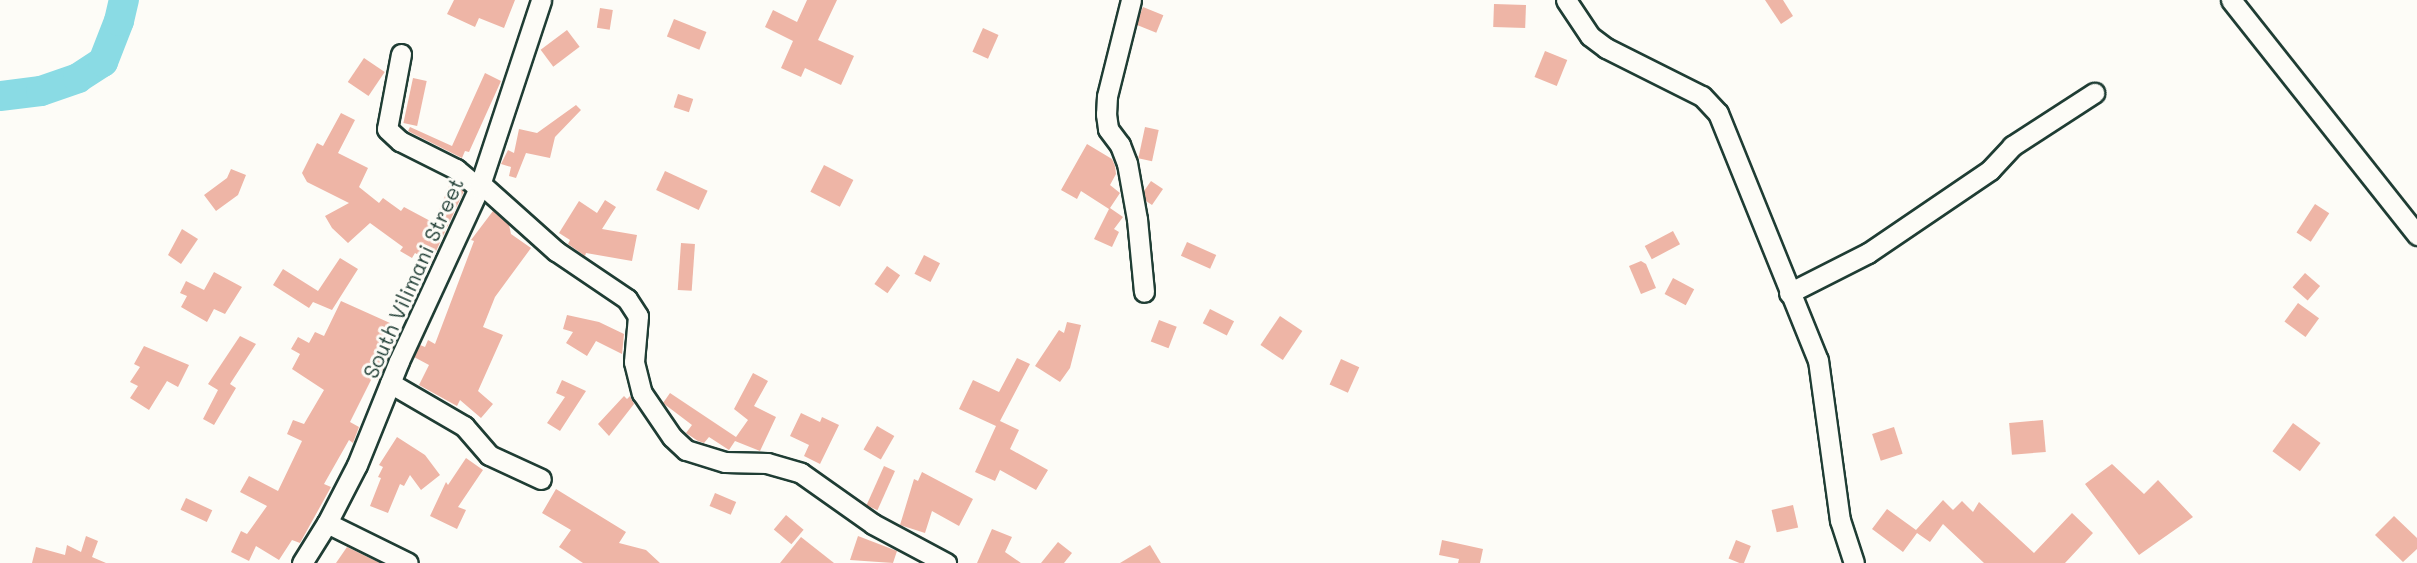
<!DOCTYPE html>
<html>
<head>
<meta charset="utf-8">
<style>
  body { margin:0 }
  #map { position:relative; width:2417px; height:563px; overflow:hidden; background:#fdfcf7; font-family:Mali,sans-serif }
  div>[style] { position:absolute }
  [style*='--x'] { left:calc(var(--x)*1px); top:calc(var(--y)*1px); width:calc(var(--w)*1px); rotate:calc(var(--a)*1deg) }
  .river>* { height:30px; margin:-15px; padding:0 15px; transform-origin:15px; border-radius:15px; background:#8adbe4 }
  .building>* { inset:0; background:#eeb5a6; transform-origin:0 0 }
  .roads { filter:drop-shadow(2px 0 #1f3d34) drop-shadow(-2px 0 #1f3d34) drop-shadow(0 2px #1f3d34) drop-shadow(0 -2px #1f3d34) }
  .minor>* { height:19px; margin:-9.5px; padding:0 9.5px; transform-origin:9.5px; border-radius:9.5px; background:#fdfcf7 }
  span { translate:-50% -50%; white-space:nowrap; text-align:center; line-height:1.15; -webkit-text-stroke:6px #fdfcf7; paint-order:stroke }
  .street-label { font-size:21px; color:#1f3d34 }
</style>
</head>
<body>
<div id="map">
  <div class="river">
    <i style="--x:0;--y:96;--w:41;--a:-7"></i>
    <i style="--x:41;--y:91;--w:39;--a:-19"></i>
    <i style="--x:78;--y:78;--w:30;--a:-33"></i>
    <i style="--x:103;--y:62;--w:44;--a:-68.7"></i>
    <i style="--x:119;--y:21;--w:22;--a:-77"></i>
  </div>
  <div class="building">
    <i style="clip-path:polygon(454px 0,515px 0,504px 28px,479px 18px,475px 27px,447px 14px)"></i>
    <i style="clip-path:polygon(807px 0,837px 0,818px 40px,854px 56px,841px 85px,805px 68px,801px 77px,781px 68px,793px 41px,765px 27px,773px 10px,797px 22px)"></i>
    <i style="clip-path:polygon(1765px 0,1783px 0,1793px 16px,1781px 24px)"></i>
    <i style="left:1494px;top:4px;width:32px;height:23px;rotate:2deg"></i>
    <i style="left:1143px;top:7px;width:22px;height:19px;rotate:22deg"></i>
    <i style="left:600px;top:8px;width:13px;height:20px;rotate:9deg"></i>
    <i style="left:674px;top:19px;width:35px;height:19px;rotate:22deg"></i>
    <i style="left:983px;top:28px;width:17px;height:26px;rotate:24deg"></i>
    <i style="left:567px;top:30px;width:21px;height:33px;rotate:53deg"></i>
    <i style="left:1545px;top:51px;width:24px;height:28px;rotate:22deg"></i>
    <i style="left:364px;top:58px;width:25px;height:29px;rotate:34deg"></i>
    <i style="clip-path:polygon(485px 73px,501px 81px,469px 152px,465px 151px,462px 158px,408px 131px,410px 127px,452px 146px)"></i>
    <i style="left:413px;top:78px;width:14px;height:46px;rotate:12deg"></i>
    <i style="left:678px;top:94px;width:16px;height:14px;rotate:18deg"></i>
    <i style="clip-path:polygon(576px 105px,581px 110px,555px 137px,550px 158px,526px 153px,516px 178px,509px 176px,511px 167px,501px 164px,508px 150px,514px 153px,519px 129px,537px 133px)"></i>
    <i style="clip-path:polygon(341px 113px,355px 120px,338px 153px,368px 168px,359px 187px,379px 203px,383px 198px,401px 211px,404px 207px,434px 223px,451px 181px,464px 191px,431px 262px,415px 253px,412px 258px,400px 251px,403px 247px,370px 223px,348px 243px,332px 228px,325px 216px,349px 203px,307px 182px,302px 173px,317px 143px,323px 146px)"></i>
    <i style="left:1145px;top:127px;width:14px;height:32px;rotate:12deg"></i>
    <i style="clip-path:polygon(1087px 144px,1112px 159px,1115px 166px,1116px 174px,1110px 185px,1120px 193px,1110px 208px,1123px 217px,1114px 229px,1119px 232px,1112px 247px,1094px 239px,1109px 209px,1081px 191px,1077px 199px,1061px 190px)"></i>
    <i style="left:824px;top:165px;width:33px;height:30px;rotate:27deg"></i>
    <i style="clip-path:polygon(231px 169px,246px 175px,238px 195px,216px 211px,204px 195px,227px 178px)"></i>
    <i style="left:665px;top:171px;width:47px;height:21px;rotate:25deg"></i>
    <i style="clip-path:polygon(1151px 181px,1163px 189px,1152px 205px,1146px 201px,1144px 191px)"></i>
    <i style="clip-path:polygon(605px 200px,616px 207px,602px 229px,637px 235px,632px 261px,586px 253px,585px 256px,568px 244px,570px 240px,559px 233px,579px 201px,597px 213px)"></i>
    <i style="left:2315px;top:204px;width:17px;height:34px;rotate:33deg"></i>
    <i style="clip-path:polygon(493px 211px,509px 225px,511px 234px,531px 248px,495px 297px,483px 327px,503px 335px,478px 391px,493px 404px,481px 418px,460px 400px,457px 406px,419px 385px,429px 365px,414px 357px,420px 345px,425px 347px,428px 340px,435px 344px,474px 241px,471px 240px)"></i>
    <i style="clip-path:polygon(182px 229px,198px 239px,181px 264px,168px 255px)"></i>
    <i style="left:1673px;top:231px;width:15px;height:32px;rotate:62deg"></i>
    <i style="left:1187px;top:242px;width:32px;height:15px;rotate:24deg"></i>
    <i style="left:681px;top:243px;width:14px;height:47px;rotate:4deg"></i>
    <i style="left:924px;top:255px;width:18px;height:21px;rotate:27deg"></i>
    <i style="clip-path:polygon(340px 258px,358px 269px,332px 310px,313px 302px,309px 308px,273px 285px,283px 269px,318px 291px)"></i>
    <i style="clip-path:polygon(1641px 261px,1646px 264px,1656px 288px,1641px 294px,1629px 266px)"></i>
    <i style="left:887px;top:266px;width:16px;height:22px;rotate:35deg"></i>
    <i style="clip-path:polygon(214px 272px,242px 287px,225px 314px,214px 309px,207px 322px,181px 307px,187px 296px,180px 293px,186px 281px,204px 290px)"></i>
    <i style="left:2305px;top:273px;width:20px;height:19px;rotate:41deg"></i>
    <i style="left:1673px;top:278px;width:24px;height:18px;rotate:28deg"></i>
    <i style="clip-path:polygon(341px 301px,390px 323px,387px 330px,398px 335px,378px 380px,372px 378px,350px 422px,359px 427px,353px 443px,349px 440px,324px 484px,331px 487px,300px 543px,292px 540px,279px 560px,256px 546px,249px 561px,231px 552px,241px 531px,247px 534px,267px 506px,240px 492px,249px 476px,278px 491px,302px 441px,287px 434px,293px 420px,304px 424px,324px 390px,292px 369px,300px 354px,291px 349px,298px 337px,309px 343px,315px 332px,324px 336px)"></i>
    <i style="left:2298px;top:303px;width:26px;height:23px;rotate:36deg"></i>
    <i style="left:1210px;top:309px;width:27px;height:16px;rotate:27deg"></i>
    <i style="clip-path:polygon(567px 315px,599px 322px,624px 334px,622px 354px,596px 341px,587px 356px,566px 343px,573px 332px,563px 329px)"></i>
    <i style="left:1280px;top:316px;width:27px;height:35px;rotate:34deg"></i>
    <i style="left:1159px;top:320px;width:19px;height:23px;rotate:21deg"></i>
    <i style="clip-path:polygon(1067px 322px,1081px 325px,1070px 368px,1060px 382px,1035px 366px,1059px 330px,1064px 333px)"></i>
    <i style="clip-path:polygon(240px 336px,256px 344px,230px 384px,236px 388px,214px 425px,203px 419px,218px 390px,208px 384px)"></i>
    <i style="clip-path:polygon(144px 346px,189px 365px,178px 387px,167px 381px,149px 410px,130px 398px,138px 386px,130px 382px,140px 367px,134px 364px)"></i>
    <i style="clip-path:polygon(1017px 358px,1030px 364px,1000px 421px,1019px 430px,1010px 449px,1048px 470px,1036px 490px,1000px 470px,995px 481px,975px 472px,996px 426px,959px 409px,973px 380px,999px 392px)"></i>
    <i style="left:1341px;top:359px;width:20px;height:28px;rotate:24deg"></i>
    <i style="clip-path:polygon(753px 373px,768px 381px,754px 406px,776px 417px,760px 451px,735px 441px,729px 450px,709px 437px,704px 443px,698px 441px,686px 433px,692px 425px,663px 403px,670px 393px,736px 437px,748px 420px,734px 409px)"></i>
    <i style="clip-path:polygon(562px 380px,586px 391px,560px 431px,547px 423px,565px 397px,556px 393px)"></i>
    <i style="clip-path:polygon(624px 396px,627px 399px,630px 396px,634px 404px,609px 436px,598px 424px)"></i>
    <i style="clip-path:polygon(801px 413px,820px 422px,822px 417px,839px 425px,820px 464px,804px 456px,809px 445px,790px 436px)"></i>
    <i style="left:2043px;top:420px;width:32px;height:34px;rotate:85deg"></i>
    <i style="left:2293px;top:423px;width:34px;height:35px;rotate:36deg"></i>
    <i style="left:877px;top:426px;width:20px;height:27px;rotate:30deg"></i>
    <i style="left:1894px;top:427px;width:28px;height:23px;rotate:72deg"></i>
    <i style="clip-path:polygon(397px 437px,425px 455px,440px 475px,421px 490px,410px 475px,404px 486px,400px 484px,388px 513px,370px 506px,381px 478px,378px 477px,383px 467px,379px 465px)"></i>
    <i style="clip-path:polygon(466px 458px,483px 470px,458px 507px,466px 510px,457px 529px,430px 516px,446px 482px,448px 485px)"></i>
    <i style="clip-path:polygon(2112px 464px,2144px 494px,2158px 480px,2193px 517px,2139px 555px,2085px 484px)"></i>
    <i style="left:884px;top:466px;width:12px;height:43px;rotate:24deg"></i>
    <i style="clip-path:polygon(922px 472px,973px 499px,959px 526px,932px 511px,925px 533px,900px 525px,914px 479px,918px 481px)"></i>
    <i style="clip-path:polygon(556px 489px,626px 532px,619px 543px,646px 550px,660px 563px,583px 563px,559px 547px,571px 530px,542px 513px)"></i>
    <i style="left:715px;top:493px;width:23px;height:14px;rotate:23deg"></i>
    <i style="left:186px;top:498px;width:29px;height:13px;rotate:25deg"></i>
    <i style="clip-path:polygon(1943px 500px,1953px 510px,1962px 501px,1973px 512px,1979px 502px,2034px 553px,2072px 513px,2093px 533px,2065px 563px,1984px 563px,1943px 524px,1930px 542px,1917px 533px,1903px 552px,1872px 529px,1887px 509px,1916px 530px)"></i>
    <i style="left:1793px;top:505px;width:23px;height:22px;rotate:77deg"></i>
    <i style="left:786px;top:515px;width:23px;height:19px;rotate:40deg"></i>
    <i style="clip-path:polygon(2394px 516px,2417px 538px,2417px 549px,2403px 562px,2375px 535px)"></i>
    <i style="clip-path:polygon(992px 529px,1012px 537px,1005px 552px,1021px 563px,977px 563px)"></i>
    <i style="clip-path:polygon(86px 536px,98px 541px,92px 557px,106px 563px,32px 563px,36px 547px,65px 555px,67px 545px,81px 552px)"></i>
    <i style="clip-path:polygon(858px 536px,897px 551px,893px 563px,850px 560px)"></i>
    <i style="clip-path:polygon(801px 537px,834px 563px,780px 563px)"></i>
    <i style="clip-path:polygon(1442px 540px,1483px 549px,1480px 563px,1458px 563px,1459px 559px,1439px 555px)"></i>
    <i style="left:1736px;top:540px;width:16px;height:20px;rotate:22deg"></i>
    <i style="clip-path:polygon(1058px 542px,1072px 553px,1064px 563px,1041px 563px)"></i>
    <i style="clip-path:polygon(1150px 545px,1161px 563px,1120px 563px)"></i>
    <i style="clip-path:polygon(347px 547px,380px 563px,336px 563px)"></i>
  </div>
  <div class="roads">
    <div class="minor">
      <i style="--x:1131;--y:0;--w:99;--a:104"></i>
      <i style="--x:1107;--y:96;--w:18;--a:93"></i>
      <i style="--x:1106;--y:114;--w:15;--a:82"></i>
      <i style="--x:1108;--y:129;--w:20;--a:53"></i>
      <i style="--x:1120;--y:145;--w:19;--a:69"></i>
      <i style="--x:1127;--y:163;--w:57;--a:79.9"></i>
      <i style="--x:1137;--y:219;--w:73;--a:84.5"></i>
      <i style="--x:1566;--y:0;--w:43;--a:56.3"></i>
      <i style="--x:1590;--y:36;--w:20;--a:37"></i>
      <i style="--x:1606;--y:48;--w:107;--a:26.6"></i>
      <i style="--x:1702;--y:96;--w:23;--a:47"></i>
      <i style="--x:1718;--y:113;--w:266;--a:68"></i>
      <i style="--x:1818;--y:360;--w:162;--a:82.2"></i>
      <i style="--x:1840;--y:520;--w:45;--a:72"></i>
      <i style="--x:2231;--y:0;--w:300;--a:51.6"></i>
      <i style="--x:401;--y:54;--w:76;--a:100.6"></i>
      <i style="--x:387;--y:129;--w:18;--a:43"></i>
      <i style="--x:400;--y:141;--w:63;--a:26.6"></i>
      <i style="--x:456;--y:169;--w:30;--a:40"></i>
      <i style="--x:481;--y:184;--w:101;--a:41.8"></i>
      <i style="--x:556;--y:251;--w:86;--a:34.1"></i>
      <i style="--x:627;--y:299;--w:20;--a:57"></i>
      <i style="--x:638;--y:316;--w:46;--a:95"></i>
      <i style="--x:634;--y:362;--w:32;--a:76"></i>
      <i style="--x:642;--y:393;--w:53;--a:55.7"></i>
      <i style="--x:672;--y:437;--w:19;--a:43"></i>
      <i style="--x:686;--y:450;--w:41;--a:17.1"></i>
      <i style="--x:725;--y:462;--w:42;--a:1.4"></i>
      <i style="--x:767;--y:463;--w:35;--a:16"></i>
      <i style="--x:801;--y:473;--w:88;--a:35.3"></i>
      <i style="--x:873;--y:524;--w:83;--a:28.1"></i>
      <i style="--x:1789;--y:293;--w:89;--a:-26.9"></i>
      <i style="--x:1868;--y:253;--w:148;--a:-34.2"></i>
      <i style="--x:1990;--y:170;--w:33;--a:-47"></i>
      <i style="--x:2012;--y:146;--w:98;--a:-32.9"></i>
      <i style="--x:390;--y:383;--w:86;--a:30.2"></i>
      <i style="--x:464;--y:426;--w:38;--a:49"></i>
      <i style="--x:489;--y:455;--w:57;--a:24.8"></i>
      <i style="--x:327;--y:523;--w:90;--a:26.3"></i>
      <i style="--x:302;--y:563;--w:47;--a:-58"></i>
      <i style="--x:327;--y:523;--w:65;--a:-62.7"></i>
      <i style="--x:357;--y:465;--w:112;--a:-68"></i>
      <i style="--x:399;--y:361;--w:191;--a:-65.2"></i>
      <i style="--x:479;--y:188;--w:198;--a:-71.7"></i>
    </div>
  </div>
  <div class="street-label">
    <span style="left:413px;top:278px;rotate:-66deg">South Vilimani Street</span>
  </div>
</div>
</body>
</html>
